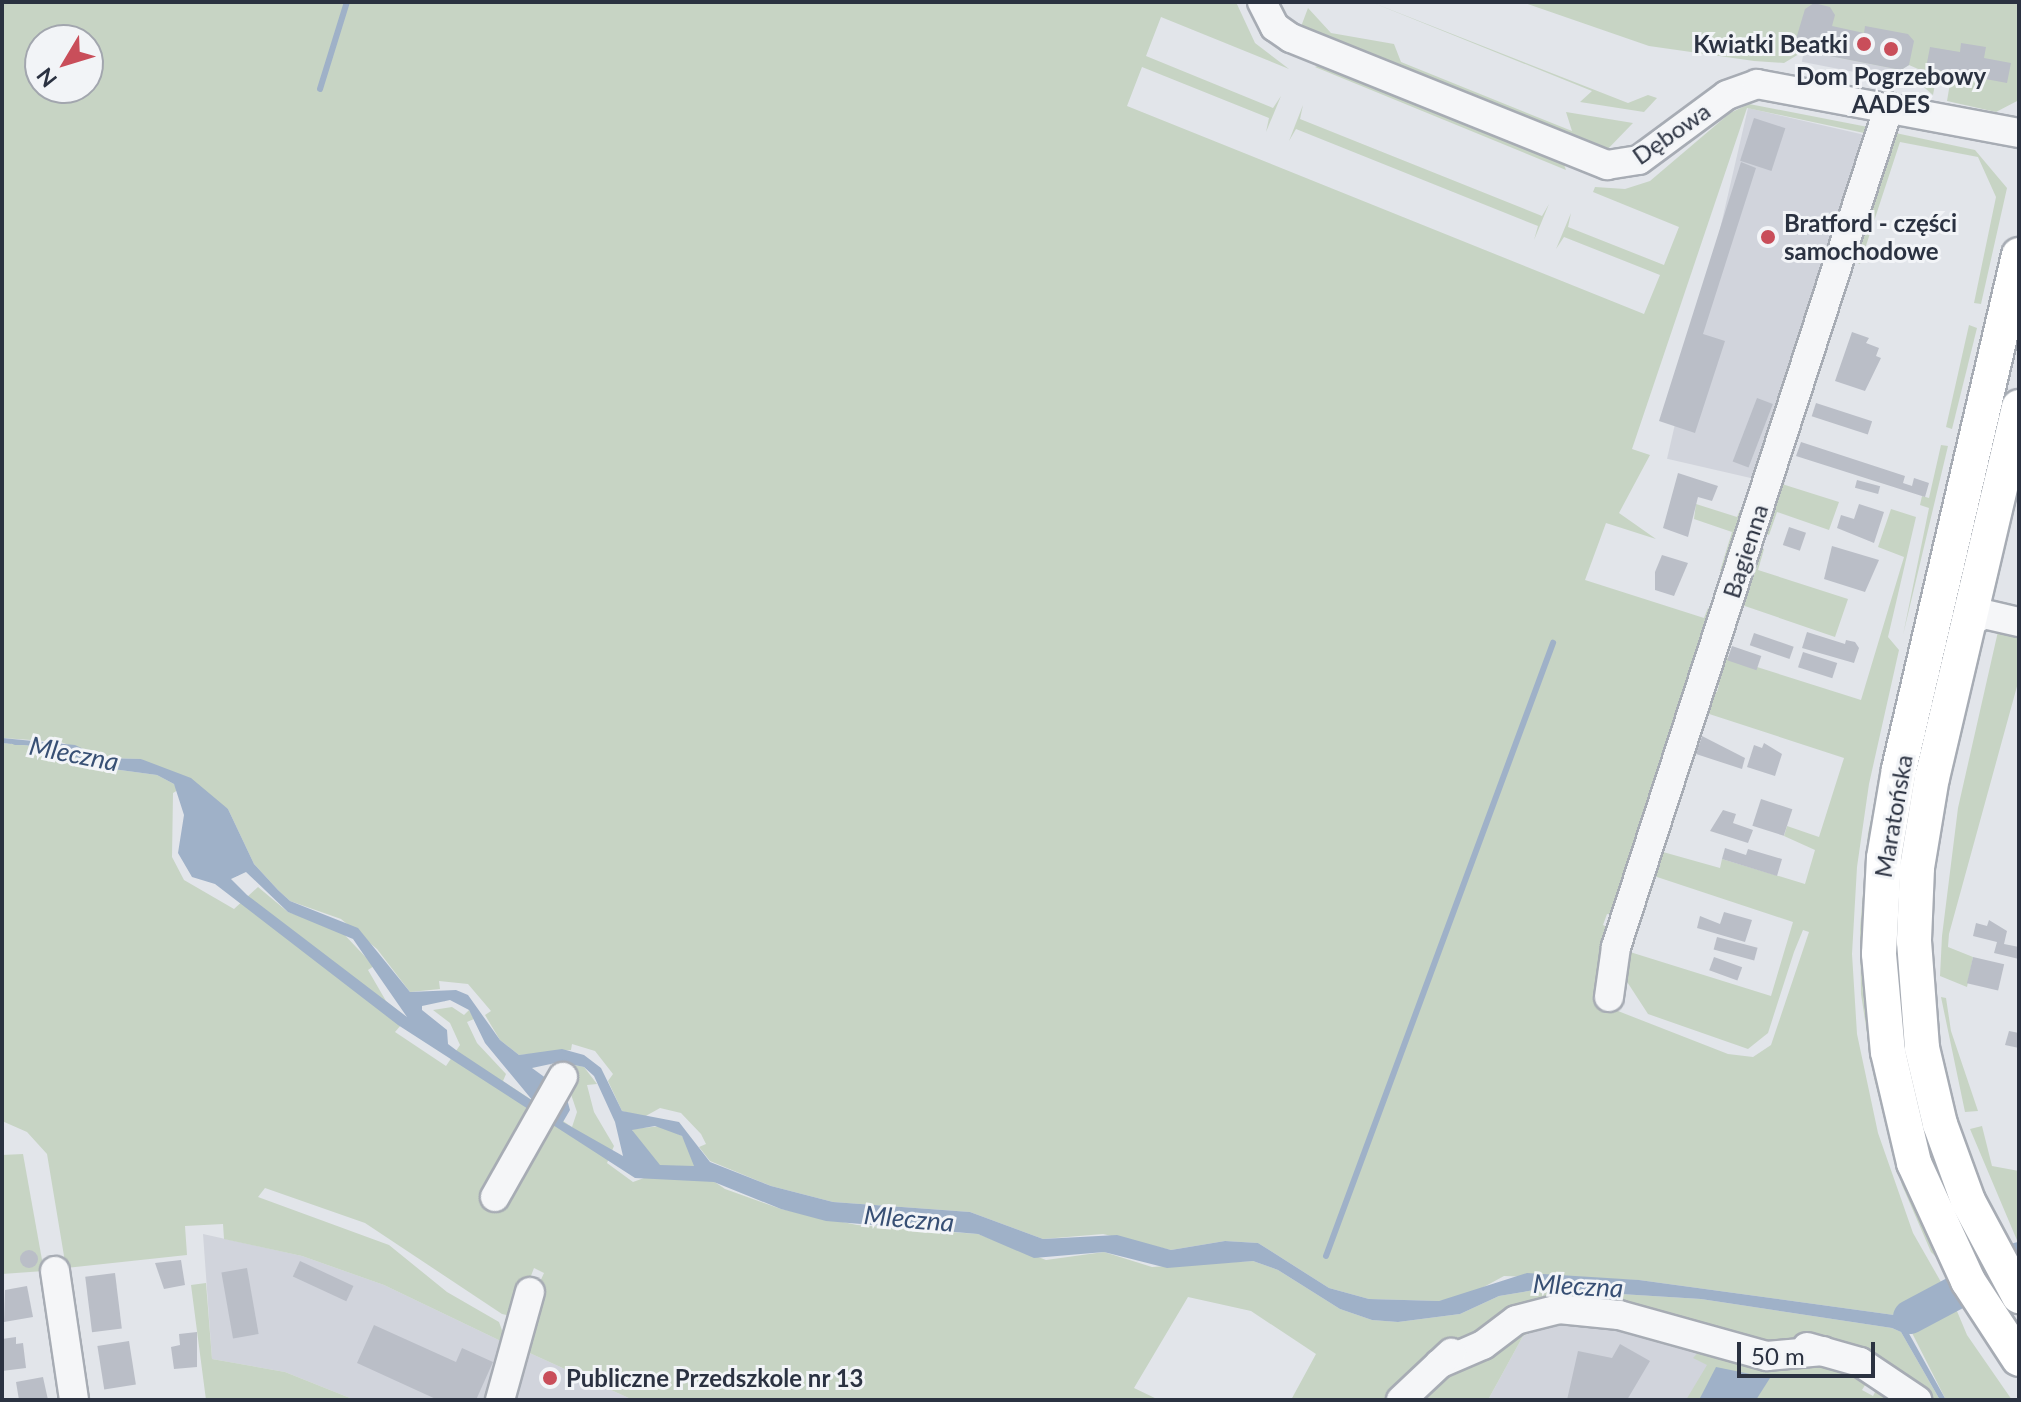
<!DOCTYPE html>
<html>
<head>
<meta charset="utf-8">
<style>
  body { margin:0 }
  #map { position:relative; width:2021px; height:1402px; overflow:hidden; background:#e2e5ea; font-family:Lato,sans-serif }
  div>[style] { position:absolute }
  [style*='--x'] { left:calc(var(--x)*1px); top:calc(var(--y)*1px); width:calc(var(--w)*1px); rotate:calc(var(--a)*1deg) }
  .built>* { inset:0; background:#d1d4dc; transform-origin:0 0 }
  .green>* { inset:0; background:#c7d4c4 }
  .water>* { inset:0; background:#9fb1c8 }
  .stream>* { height:6px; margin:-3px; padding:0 3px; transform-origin:3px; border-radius:3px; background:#9fb1c8 }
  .river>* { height:34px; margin:-17px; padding:0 17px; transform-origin:17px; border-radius:17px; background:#9fb1c8 }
  .building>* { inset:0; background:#babec7; transform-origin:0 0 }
  .round { border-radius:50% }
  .roads { filter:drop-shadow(2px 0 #a7acb4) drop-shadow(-2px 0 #a7acb4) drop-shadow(0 2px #a7acb4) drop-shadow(0 -2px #a7acb4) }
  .minor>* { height:28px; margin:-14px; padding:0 14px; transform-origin:14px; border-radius:14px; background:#f5f6f8 }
  .major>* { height:34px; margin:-17px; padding:0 17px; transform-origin:17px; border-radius:17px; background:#fff }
  .dots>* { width:22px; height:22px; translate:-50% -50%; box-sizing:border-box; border:4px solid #f2f4f7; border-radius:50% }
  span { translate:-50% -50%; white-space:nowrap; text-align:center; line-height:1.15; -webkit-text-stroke:6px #f2f4f7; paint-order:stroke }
  .poi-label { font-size:24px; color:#2b3241; font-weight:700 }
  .right { translate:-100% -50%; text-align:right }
  .left { translate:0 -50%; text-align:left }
  .street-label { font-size:24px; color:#2b3241 }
  .water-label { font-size:26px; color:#374f74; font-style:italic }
  .frame { position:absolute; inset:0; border:4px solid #2b3241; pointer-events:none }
  .north { position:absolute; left:24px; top:24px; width:80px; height:80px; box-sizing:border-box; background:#f2f4f7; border:2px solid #a2a6ae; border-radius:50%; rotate:232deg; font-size:22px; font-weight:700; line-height:32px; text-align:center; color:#2b3241 }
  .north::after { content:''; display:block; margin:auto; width:28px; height:36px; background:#c94e5a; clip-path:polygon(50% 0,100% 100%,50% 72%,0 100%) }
  .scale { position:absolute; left:1737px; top:1342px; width:138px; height:36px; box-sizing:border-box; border:4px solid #2b3241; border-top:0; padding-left:10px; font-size:24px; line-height:28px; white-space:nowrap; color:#2b3241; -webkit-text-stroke:6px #f2f4f7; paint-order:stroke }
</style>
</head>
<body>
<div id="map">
  <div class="built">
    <i style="left:1804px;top:51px;width:99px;height:11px;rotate:11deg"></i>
    <i style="left:1748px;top:108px;width:120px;height:360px;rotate:13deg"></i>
    <i style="clip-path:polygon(203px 1234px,302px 1256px,384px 1285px,507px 1344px,492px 1400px,355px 1400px,285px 1372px,212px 1359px)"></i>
    <i style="clip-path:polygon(1589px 1322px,1696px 1352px,1784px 1400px,1488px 1400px,1523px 1336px,1557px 1323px)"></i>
    <i style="clip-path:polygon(523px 1350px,633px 1400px,509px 1400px)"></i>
  </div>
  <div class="green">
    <i style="clip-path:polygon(evenodd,2px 2px,1236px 2px,1255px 43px,1289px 69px,1161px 17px,1146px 56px,1273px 108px,1281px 96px,1266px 132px,1269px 118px,1142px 67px,1127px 106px,1644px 314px,1660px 275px,1564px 237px,1556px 249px,1571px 213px,1568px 227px,1664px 265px,1679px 227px,1593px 192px,1595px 187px,1625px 189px,1650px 181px,1730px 113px,1749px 104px,1873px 128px,1862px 140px,1864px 133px,1747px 108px,1632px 449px,1650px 455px,1619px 513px,1656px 539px,1606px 523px,1585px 580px,1704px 618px,1708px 608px,1712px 610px,1615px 915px,1607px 914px,1603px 925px,1611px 929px,1600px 1004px,1728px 1054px,1753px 1057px,1771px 1045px,1809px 932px,1803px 930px,1794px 952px,1768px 1033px,1748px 1049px,1648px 1014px,1620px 971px,1639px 927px,1630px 952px,1771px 996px,1793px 922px,1648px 874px,1663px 852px,1720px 868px,1722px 859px,1805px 884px,1815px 850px,1784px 836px,1787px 826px,1819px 837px,1844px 758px,1700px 711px,1707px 690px,1717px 692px,1719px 685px,1713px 682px,1722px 656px,1861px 700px,1904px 557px,1878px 547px,1891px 509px,1916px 517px,1888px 637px,1899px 650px,1869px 784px,1857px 867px,1852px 954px,1857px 1034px,1878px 1133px,1913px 1233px,1945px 1289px,1920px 1307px,1894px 1315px,1639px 1280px,1504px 1276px,1469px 1295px,1439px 1301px,1369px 1299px,1329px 1288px,1258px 1243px,1225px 1241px,1171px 1250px,1103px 1234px,1043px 1239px,970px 1212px,833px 1202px,771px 1186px,710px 1161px,699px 1147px,706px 1144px,701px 1134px,681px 1113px,660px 1108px,644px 1117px,622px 1111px,608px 1081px,613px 1074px,595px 1051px,572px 1044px,571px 1050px,519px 1055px,500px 1040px,485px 1015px,491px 1011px,468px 984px,439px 981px,440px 989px,410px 992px,377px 949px,341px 919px,290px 901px,278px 890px,254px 864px,228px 809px,141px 759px,102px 758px,61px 742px,2px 738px,2px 2px,40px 40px,88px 40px,88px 88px,40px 88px,40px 40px)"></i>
    <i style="clip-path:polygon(1371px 2px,1628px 103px,1648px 95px,1657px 98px,1644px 112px,1580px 102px,1592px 91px)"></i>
    <i style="clip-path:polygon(1522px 2px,2019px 2px,2019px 100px,1996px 112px,1947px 101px,1951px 77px,1937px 74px,1933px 95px,1919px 83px,1925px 72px,1909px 65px,1901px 70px,1804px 51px,1784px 63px,1754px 61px,1649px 46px)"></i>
    <i style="clip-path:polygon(1308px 8px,1331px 33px,1394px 44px,1401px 62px,1572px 131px,1566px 112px,1633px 123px,1602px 155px,1299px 32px)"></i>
    <i style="clip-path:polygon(1322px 64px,1563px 162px,1566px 170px,1315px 67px)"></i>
    <i style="clip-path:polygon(1303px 105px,1300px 119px,1542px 216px,1549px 204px,1534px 240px,1538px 226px,1296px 129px,1289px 141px)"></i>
    <i style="clip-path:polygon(1891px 132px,1975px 150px,2007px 188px,1981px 304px,1974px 303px,1996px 197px,1978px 157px,1900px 142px,1860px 264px,1850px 260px)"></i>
    <i style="clip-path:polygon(1969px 325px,1977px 328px,1952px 429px,1946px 427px)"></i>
    <i style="clip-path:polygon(1941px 445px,1948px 446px,1903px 635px,1929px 508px,1920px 505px,1922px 496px,1929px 498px)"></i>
    <i style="clip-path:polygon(1776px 482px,1839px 502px,1829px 530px,1777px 512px,1769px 535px,1758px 531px)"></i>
    <i style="clip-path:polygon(1696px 504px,1737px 517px,1740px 510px,1749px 513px,1728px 573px,1720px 571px,1732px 532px,1694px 519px)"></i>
    <i style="clip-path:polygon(1758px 547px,1764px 549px,1758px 570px,1848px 599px,1835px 637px,1739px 604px)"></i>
    <i style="clip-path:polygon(1999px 627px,2019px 630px,2019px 679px,1949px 934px,1948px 947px,1973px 957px,1967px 987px,1940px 976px,1942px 936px,1958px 808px)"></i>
    <i style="clip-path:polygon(1908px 652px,1913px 652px,1870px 909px,1950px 1271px,1931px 1252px,1902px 1185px,1874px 1078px,1861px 994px,1860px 929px,1868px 833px)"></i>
    <i style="clip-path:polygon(2px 743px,55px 748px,98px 767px,157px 775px,174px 784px,178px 790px,173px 793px,172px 857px,184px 880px,234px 909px,258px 887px,288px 912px,340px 930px,374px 966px,368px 970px,386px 1001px,407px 1018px,395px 1032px,446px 1066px,460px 1045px,450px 1023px,433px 1010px,452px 1007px,464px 1015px,469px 1010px,474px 1019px,467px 1022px,477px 1043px,506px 1074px,503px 1081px,572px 1127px,577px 1112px,560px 1062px,584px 1067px,597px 1084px,587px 1085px,594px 1112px,614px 1146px,607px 1163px,633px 1182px,644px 1178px,632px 1129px,662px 1126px,682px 1136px,703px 1174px,725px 1189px,781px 1209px,857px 1225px,978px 1234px,1046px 1260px,1104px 1252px,1152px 1267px,1253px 1261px,1278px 1270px,1340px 1309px,1372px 1320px,1398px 1322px,1460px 1314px,1499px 1296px,1540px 1289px,1701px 1299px,1892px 1328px,1901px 1332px,1940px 1400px,1926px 1400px,1798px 1340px,1740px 1341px,1528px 1309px,1458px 1341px,1391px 1400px,1291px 1400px,1316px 1354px,1251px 1311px,1188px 1297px,1134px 1388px,1159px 1400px,633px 1400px,523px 1350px,533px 1297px,544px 1273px,534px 1268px,521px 1302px,511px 1316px,502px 1314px,365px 1223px,265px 1188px,258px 1197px,389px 1245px,447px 1292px,499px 1322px,507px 1344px,384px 1285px,302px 1256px,224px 1239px,223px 1224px,185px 1226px,187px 1255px,66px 1268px,47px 1154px,27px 1132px,2px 1121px)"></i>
    <i style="clip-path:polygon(1941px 997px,1946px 998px,1951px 1031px,1978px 1111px,1965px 1112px)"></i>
    <i style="clip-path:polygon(1982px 1126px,1992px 1166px,2019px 1171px,2019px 1245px,1970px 1129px)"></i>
    <i style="clip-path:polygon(23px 1154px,44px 1271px,2px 1274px,2px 1155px)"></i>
    <i style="clip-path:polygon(206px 1283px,212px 1359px,285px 1372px,355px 1400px,206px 1400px,191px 1285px)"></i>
    <i style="clip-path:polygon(1954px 1304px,1967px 1335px,2012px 1400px,1946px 1400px,1908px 1325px)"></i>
    <i style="clip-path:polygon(1560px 1317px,1611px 1321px,1676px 1340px,1679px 1346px,1590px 1322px,1546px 1325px,1523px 1336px,1488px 1400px,1411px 1400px,1450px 1365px,1506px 1334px)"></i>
    <i style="clip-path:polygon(1703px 1347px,1814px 1359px,1870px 1377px,1862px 1390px,1873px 1396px,1880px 1382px,1906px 1400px,1686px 1400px,1707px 1365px,1693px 1358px)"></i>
  </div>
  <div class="water">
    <i style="clip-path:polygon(evenodd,2px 738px,75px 745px,102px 758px,141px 759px,191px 778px,228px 809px,254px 864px,278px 890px,290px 901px,358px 928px,410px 992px,456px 990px,468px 995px,500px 1040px,519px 1055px,562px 1049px,584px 1055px,601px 1068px,622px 1111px,679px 1122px,710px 1162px,771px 1186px,833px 1202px,970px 1212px,1043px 1239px,1117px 1235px,1171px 1250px,1225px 1241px,1258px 1243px,1329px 1288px,1369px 1299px,1439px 1301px,1527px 1273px,1639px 1280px,1894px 1315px,1920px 1307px,1945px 1289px,1954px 1304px,1938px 1308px,1907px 1330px,1946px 1400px,1940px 1400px,1901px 1332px,1892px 1328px,1701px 1299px,1540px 1289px,1499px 1296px,1460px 1314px,1398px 1322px,1372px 1320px,1340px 1309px,1278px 1270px,1253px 1261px,1167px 1268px,1104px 1252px,1034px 1258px,978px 1234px,826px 1221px,781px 1209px,714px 1182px,635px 1178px,398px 1025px,215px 884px,192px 877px,178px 853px,184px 815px,174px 784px,157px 775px,98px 767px,55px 748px,2px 743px,2px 738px,246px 872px,288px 912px,353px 939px,407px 1017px,247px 895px,231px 879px,246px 872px,2px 738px,450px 1000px,469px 1010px,485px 1043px,533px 1101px,456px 1050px,448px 1044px,447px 1030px,422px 1010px,422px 1006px,450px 1000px,2px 738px,560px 1062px,584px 1067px,594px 1076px,615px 1122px,623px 1156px,563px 1122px,570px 1110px,565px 1092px,532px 1068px,560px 1062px,2px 738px,655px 1126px,682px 1136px,694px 1166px,660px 1165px,632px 1130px,655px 1126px)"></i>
    <i style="clip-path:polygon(1716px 1367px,1770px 1378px,1756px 1400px,1699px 1400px)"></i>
  </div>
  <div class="stream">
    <i style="--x:320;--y:89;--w:91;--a:-72.8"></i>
    <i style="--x:1326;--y:1256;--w:654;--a:-69.68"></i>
  </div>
  <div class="river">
    <i style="--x:1910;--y:1317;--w:123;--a:-28"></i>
  </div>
  <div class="building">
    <i style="clip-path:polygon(1814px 3px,1830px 7px,1835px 15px,1832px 26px,1864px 33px,1865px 26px,1908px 34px,1914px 41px,1909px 65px,1901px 70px,1804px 51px,1796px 39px,1805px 9px)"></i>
    <i style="clip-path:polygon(1961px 43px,1986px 47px,1984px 58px,2011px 63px,2007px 83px,1926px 68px,1930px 47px,1960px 52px)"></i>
    <i style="left:1754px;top:118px;width:33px;height:45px;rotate:18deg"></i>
    <i style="clip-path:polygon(1741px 162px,1756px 168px,1703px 334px,1725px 341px,1695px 433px,1659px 421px)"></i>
    <i style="clip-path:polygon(1852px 332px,1869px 338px,1866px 343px,1879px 348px,1876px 356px,1881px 358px,1865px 391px,1835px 381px)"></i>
    <i style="left:1757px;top:398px;width:17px;height:68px;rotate:21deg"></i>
    <i style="left:1816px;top:403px;width:59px;height:14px;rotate:18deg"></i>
    <i style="clip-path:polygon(1801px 442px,1905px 476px,1903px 483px,1912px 486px,1914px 478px,1929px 483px,1925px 497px,1796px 456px)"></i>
    <i style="clip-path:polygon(1678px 473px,1718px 486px,1712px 501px,1698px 497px,1688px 537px,1663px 528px)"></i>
    <i style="left:1857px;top:480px;width:24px;height:8px;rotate:15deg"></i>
    <i style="clip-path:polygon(1859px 504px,1884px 512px,1874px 543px,1837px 528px,1841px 515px,1854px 519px)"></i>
    <i style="left:1789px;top:527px;width:18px;height:19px;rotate:19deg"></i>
    <i style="clip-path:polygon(1832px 546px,1879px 560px,1865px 592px,1824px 579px)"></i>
    <i style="clip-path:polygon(1662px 555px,1688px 563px,1674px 596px,1655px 590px,1655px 572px)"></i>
    <i style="clip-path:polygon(1807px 632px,1845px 644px,1846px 640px,1855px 642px,1859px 648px,1854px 663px,1802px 648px)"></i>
    <i style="left:1754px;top:633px;width:42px;height:13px;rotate:19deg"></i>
    <i style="left:1732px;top:646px;width:31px;height:15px;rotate:19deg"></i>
    <i style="left:1803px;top:652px;width:36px;height:16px;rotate:18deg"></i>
    <i style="clip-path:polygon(1702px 736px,1745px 758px,1742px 769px,1696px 754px)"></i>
    <i style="clip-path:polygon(1764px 743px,1782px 754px,1775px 776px,1747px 767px,1754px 745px,1762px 748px)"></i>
    <i style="left:1761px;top:799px;width:33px;height:28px;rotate:18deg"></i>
    <i style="clip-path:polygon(1723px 810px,1736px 814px,1733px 823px,1753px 830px,1748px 843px,1710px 831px)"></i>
    <i style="clip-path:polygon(1725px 848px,1746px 855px,1748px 849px,1782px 859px,1777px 876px,1722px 859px)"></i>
    <i style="clip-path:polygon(1724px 912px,1752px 920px,1745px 942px,1697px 928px,1700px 916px,1720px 924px)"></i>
    <i style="clip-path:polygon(1989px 920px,2007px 931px,2004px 944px,2019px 947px,2019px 959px,1994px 953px,1997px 942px,1973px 936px,1976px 923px,1987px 926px)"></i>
    <i style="left:1717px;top:937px;width:42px;height:13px;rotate:15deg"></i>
    <i style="left:1714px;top:957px;width:30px;height:14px;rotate:20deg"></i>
    <i style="left:1973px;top:957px;width:32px;height:27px;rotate:13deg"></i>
    <i style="clip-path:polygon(2009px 1031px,2019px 1033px,2019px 1048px,2005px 1045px)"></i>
    <i class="round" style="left:20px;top:1250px;width:18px;height:18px"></i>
    <i style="clip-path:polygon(181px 1260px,185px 1285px,164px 1289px,155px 1263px)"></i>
    <i style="left:300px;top:1261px;width:59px;height:17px;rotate:25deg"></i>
    <i style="left:247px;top:1268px;width:67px;height:26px;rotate:80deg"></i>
    <i style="left:115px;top:1273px;width:56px;height:30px;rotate:83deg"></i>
    <i style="clip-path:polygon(27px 1286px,33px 1317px,4px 1322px,5px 1290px)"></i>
    <i style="clip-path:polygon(374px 1325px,456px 1362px,462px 1348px,493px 1362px,476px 1400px,438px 1400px,357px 1363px)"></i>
    <i style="clip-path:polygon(197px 1332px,197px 1367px,174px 1369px,171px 1347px,180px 1345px,179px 1334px)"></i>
    <i style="clip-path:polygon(16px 1337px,16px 1344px,23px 1343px,26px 1368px,2px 1371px,2px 1339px)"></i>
    <i style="left:129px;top:1341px;width:44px;height:32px;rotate:81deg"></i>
    <i style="clip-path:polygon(1620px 1344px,1650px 1361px,1627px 1400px,1567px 1400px,1578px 1351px,1612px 1358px)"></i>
    <i style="clip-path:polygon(43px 1377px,48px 1400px,19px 1400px,16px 1382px)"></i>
  </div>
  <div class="roads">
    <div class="minor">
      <i style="--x:1262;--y:2;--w:28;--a:63"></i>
      <i style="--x:1275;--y:27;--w:19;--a:35"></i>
      <i style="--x:1291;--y:38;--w:341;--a:21.9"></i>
      <i style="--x:1607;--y:165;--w:32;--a:-9"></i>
      <i style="--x:1639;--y:160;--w:109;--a:-36.5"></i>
      <i style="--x:1727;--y:95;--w:32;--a:-20"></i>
      <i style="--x:1757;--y:84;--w:267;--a:10.6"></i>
      <i style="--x:1968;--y:624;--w:19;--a:-32"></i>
      <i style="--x:1984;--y:614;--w:36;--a:13"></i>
      <i style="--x:1609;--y:997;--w:50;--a:-82"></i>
      <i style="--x:1616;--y:947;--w:883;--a:-72"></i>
      <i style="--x:495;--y:1197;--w:138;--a:-60.5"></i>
      <i style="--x:55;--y:1271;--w:130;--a:81.6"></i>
      <i style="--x:1807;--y:1347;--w:55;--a:15.8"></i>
      <i style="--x:1860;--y:1362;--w:69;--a:33.7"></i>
      <i style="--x:1439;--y:1364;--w:48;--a:-23.4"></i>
      <i style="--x:1483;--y:1345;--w:41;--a:-37.1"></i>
      <i style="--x:1516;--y:1320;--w:44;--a:-14.3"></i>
      <i style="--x:1559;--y:1309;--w:60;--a:5.7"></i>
      <i style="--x:1619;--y:1315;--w:154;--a:15.5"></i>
      <i style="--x:1767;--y:1356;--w:56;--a:-5.1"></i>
      <i style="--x:500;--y:1400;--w:112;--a:-74.5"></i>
      <i style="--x:1401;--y:1400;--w:69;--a:-43.2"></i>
    </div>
    <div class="major">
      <i style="--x:2019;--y:255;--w:528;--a:103.14"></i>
      <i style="--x:1899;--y:769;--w:90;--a:99.6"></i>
      <i style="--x:1884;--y:858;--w:96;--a:93"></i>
      <i style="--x:1879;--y:954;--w:98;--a:84.8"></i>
      <i style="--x:1888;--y:1052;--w:114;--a:76.8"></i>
      <i style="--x:1914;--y:1163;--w:130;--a:65.4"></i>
      <i style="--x:1968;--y:1281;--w:93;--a:56.8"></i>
      <i style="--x:2019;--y:407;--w:380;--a:103.2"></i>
      <i style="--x:1932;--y:777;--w:92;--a:99.4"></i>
      <i style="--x:1917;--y:868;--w:73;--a:92.4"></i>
      <i style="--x:1914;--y:941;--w:107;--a:85.7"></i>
      <i style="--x:1922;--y:1048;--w:78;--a:76.7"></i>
      <i style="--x:1940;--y:1124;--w:82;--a:70"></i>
      <i style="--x:1968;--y:1201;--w:108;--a:61.8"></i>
    </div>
  </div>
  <div class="dots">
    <i style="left:1864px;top:44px;background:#c94e5a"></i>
    <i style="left:1891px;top:49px;background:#c94e5a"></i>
    <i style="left:1768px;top:237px;background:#c94e5a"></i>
    <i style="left:550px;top:1378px;background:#c94e5a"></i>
  </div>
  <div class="poi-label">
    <span class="right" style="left:1848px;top:44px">Kwiatki Beatki</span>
    <span style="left:1891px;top:90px">Dom Pogrzebowy<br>AADES</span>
    <span class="left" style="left:1784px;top:237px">Bratford - części<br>samochodowe</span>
    <span class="left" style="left:566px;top:1378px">Publiczne Przedszkole nr 13</span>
  </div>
  <div class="street-label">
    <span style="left:1671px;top:133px;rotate:-35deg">Dębowa</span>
    <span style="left:1745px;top:551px;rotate:-72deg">Bagienna</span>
    <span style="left:1893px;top:816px;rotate:-80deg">Maratońska</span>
  </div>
  <div class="water-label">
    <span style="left:74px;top:754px;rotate:11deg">Mleczna</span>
    <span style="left:909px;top:1219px;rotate:5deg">Mleczna</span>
    <span style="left:1578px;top:1286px;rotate:3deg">Mleczna</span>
  </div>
  <div class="frame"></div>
  <div class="north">N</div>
  <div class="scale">50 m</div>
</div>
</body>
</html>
